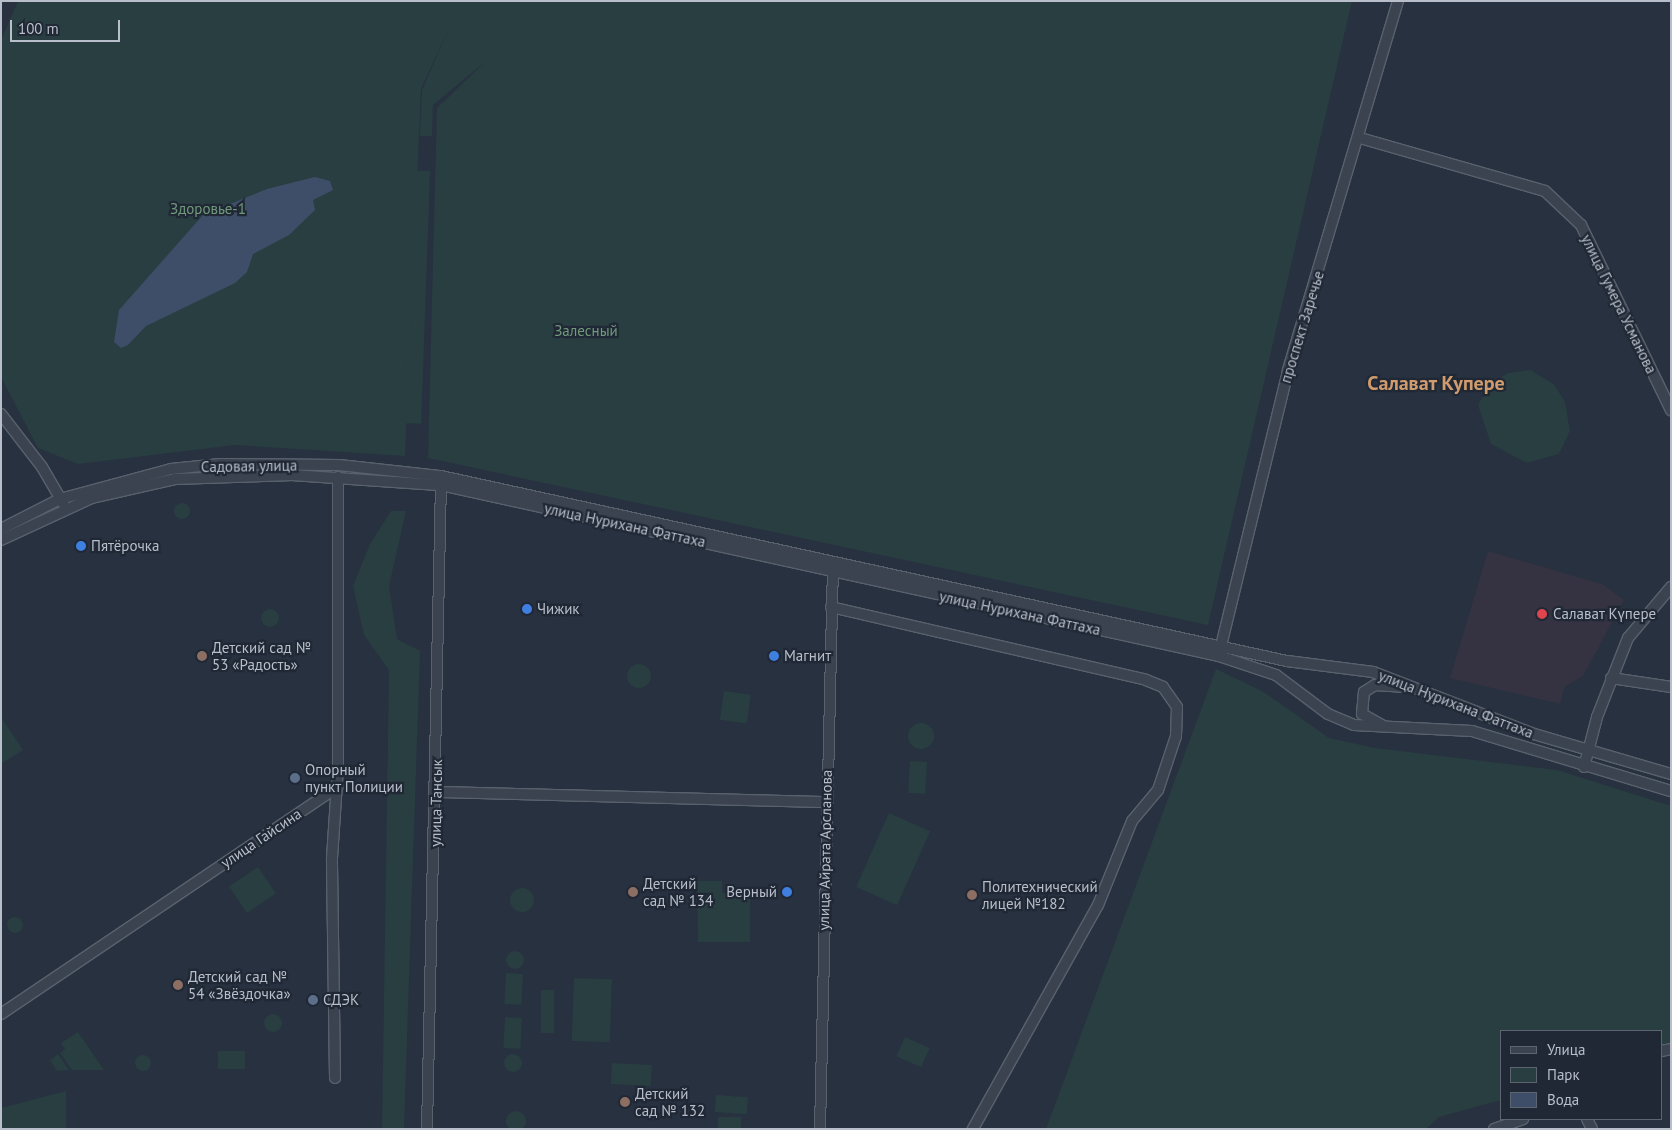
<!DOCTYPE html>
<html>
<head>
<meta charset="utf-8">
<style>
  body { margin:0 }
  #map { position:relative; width:1672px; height:1130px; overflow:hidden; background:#273140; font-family:"PT Sans",sans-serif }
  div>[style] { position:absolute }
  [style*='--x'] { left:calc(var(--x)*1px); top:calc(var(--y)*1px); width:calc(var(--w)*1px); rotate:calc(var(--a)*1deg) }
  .medical>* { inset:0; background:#353341 }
  .green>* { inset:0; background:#293e41; transform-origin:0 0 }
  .round { border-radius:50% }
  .water>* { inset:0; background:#3e4e68 }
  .roads { filter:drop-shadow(1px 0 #59616d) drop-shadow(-1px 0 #59616d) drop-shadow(0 1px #59616d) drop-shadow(0 -1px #59616d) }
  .minor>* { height:10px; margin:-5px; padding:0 5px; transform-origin:5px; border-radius:5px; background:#3b4350 }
  .dots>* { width:14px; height:14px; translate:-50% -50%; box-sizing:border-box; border:2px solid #202835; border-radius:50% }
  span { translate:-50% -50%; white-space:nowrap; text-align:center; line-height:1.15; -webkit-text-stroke:4.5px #202835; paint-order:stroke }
  .park-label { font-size:15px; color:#719a7b }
  .street-label { font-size:15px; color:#b8bfca }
  .poi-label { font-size:15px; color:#b8bfca }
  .left { translate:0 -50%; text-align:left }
  .right { translate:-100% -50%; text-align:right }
  .district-label { font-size:20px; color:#d09b6d; font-weight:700 }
  .frame { position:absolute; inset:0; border:2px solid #b8bfca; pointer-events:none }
  .legend { position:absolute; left:1500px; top:1030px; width:162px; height:90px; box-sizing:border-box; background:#202835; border:1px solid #5d6471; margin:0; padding:6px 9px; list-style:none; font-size:15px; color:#b8bfca }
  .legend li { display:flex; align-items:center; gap:10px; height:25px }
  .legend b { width:25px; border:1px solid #5d6471 }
  .scale { position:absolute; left:10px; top:20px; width:110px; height:22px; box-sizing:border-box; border:2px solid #b8bfca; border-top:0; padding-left:6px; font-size:15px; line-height:18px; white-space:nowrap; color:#b8bfca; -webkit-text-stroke:4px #202835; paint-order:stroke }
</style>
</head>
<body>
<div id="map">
  <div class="medical">
    <i style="clip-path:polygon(1488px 551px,1604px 585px,1624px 600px,1583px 676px,1565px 686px,1560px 704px,1450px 678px)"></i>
  </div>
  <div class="green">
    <i style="clip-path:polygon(18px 1px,1352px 1px,1208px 625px,428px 458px,437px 108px,486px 61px,433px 105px,432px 136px,420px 136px,422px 90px,450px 26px,421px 89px,405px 456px,235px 445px,78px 464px,38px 448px,1px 377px,1px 40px)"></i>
    <i style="left:430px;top:171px;width:253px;height:16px;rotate:92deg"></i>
    <i style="clip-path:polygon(1530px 370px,1554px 384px,1565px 402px,1570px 431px,1559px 454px,1527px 463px,1491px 444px,1478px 405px,1491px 383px,1508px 373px)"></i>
    <i class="round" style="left:174px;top:503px;width:16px;height:16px"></i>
    <i style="clip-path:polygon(391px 511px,406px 511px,389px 586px,397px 639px,420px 651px,404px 1129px,382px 1129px,389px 670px,364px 635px,353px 586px,370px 544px)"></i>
    <i class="round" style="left:261px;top:609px;width:18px;height:18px"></i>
    <i class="round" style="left:627px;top:664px;width:24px;height:24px"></i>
    <i style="clip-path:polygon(1216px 669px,1262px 691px,1329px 738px,1375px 748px,1557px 770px,1671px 806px,1671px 1055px,1661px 1058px,1661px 1031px,1501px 1031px,1501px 1100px,1439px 1117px,1426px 1129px,1046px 1129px)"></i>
    <i style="left:724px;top:691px;width:27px;height:29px;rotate:8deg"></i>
    <i style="clip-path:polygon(1px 717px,23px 750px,1px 764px)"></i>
    <i class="round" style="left:908px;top:723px;width:26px;height:26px"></i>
    <i style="left:910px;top:761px;width:17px;height:32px;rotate:3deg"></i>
    <i style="left:889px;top:813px;width:45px;height:81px;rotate:24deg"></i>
    <i style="left:258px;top:867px;width:32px;height:35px;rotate:56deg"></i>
    <i style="clip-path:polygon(697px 881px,722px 881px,722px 893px,750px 893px,750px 942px,698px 942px)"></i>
    <i class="round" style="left:510px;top:888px;width:24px;height:24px"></i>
    <i class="round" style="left:7px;top:917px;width:16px;height:16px"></i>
    <i class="round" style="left:506px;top:951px;width:18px;height:18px"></i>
    <i style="left:506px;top:973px;width:17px;height:31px;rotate:3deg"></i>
    <i style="left:574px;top:978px;width:38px;height:63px;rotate:2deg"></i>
    <i style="left:541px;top:990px;width:13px;height:43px"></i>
    <i class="round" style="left:264px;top:1014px;width:18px;height:18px"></i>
    <i style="left:505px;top:1017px;width:17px;height:31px;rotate:3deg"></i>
    <i style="clip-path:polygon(78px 1032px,104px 1070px,72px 1070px,60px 1053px,65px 1049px,61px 1043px)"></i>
    <i style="left:905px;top:1037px;width:27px;height:21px;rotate:24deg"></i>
    <i style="left:218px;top:1051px;width:27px;height:18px"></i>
    <i class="round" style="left:504px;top:1054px;width:18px;height:18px"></i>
    <i style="clip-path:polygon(58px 1054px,69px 1070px,57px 1071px,50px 1060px)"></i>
    <i class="round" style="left:135px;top:1055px;width:16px;height:16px"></i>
    <i style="left:612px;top:1063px;width:40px;height:21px;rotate:3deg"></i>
    <i style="clip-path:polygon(66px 1091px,66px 1129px,1px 1129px,1px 1108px)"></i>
    <i style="left:716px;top:1095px;width:32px;height:17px;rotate:4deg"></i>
    <i class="round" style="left:506px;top:1111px;width:20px;height:20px"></i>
    <i style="left:718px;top:1117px;width:23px;height:12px"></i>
  </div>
  <div class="water">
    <i style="clip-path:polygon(315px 177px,330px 181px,333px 190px,313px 200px,315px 210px,289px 235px,253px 254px,247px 272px,235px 283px,146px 326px,128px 345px,121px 348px,114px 342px,119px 310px,203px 215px,267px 189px)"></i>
  </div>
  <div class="roads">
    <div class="minor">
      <i style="--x:1360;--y:138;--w:192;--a:16"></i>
      <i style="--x:1545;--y:191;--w:50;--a:43.4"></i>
      <i style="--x:1581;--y:225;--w:206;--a:64.1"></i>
      <i style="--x:1;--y:414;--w:67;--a:52.3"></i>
      <i style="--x:42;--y:467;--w:42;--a:59.7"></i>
      <i style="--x:1;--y:529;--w:66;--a:-27"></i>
      <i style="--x:60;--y:499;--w:115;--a:-15.1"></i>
      <i style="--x:171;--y:469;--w:50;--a:-5.7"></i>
      <i style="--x:221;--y:464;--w:118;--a:0.5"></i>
      <i style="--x:339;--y:465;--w:103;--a:6.2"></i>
      <i style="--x:441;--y:476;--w:866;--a:12.34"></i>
      <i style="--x:1287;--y:661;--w:87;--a:7.3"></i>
      <i style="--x:1373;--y:672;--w:173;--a:21.1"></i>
      <i style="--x:1534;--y:734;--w:143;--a:16.3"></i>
      <i style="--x:1;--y:540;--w:100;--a:-24.8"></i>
      <i style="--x:92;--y:498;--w:85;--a:-12.9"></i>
      <i style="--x:175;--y:479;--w:118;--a:-1.9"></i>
      <i style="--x:293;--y:475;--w:148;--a:3.9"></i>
      <i style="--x:441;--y:485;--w:797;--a:12.4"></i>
      <i style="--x:1219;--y:656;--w:60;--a:18.4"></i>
      <i style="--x:1276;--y:675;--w:65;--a:36.9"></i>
      <i style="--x:1328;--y:714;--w:28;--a:23"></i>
      <i style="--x:1354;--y:725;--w:118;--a:2.9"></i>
      <i style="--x:1472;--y:731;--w:208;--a:16.8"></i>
      <i style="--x:831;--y:607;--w:323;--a:13"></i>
      <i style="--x:1146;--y:680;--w:18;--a:22"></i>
      <i style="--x:1163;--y:687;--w:24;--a:55"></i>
      <i style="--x:1177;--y:707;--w:29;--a:92"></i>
      <i style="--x:1176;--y:736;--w:57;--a:108.4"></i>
      <i style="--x:1158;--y:790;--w:40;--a:130"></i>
      <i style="--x:1132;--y:821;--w:91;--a:112"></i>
      <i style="--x:1098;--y:905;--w:257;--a:119.2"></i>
      <i style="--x:1220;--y:650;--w:288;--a:-76.3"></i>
      <i style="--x:1288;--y:370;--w:385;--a:-73.4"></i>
      <i style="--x:1611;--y:678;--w:61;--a:8.5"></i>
      <i style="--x:1382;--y:725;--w:23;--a:-151"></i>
      <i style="--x:1362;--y:714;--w:22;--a:-85"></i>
      <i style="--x:1364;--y:692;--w:13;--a:-32"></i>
      <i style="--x:1375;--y:685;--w:27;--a:4"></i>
      <i style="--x:1584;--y:767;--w:52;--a:-75.4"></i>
      <i style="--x:1597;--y:717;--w:85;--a:-68.6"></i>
      <i style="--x:1628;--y:638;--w:67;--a:-49.9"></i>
      <i style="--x:436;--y:792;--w:390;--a:1.5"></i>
      <i style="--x:1;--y:1014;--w:406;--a:-34"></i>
      <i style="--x:1661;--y:1051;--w:10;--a:-11"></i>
      <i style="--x:335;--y:1078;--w:220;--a:-90.8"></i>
      <i style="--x:332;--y:858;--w:91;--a:-86.2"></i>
      <i style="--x:338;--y:767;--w:290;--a:-90"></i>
      <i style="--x:1587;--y:1119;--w:11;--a:63"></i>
      <i style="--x:427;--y:1129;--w:649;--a:-88.76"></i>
      <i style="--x:820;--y:1129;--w:564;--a:-88.68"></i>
      <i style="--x:1494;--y:1129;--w:31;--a:-19"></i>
    </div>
  </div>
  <div class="dots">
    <i style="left:81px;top:546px;background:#3f7fe0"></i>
    <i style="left:527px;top:609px;background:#3f7fe0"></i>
    <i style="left:1542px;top:614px;background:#e0444e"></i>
    <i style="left:202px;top:656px;background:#8d6e63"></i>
    <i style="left:774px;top:656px;background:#3f7fe0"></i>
    <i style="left:295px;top:778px;background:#5c6f8a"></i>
    <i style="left:633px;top:892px;background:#8d6e63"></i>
    <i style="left:787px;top:892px;background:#3f7fe0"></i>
    <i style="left:972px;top:895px;background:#8d6e63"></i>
    <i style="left:178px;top:985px;background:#8d6e63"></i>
    <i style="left:313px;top:1000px;background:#5c6f8a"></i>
    <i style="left:625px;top:1102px;background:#8d6e63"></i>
  </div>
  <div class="park-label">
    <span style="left:208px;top:209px">Здоровье-1</span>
    <span style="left:586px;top:331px">Залесный</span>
  </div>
  <div class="street-label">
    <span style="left:1619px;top:304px;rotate:64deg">улица Гумера Усманова</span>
    <span style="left:1302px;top:327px;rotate:-73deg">проспект Заречье</span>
    <span style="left:249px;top:466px;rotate:-1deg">Садовая улица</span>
    <span style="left:625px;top:525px;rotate:12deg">улица Нурихана Фаттаха</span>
    <span style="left:1020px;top:613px;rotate:12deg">улица Нурихана Фаттаха</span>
    <span style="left:1456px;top:704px;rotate:21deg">улица Нурихана Фаттаха</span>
    <span style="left:436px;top:803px;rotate:-89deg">улица Тансык</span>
    <span style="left:261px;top:838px;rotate:-34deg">улица Гайсина</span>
    <span style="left:825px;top:850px;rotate:-89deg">улица Айрата Арсланова</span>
  </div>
  <div class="poi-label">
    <span class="left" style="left:91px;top:546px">Пятёрочка</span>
    <span class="left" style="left:537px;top:609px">Чижик</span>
    <span class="left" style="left:1553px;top:614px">Салават Күпере</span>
    <span class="left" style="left:212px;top:656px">Детский сад №<br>53 «Радость»</span>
    <span class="left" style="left:784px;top:656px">Магнит</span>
    <span class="left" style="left:305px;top:778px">Опорный<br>пункт Полиции</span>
    <span class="left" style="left:643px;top:892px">Детский<br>сад № 134</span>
    <span class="left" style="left:982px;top:895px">Политехнический<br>лицей №182</span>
    <span class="right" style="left:777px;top:892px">Верный</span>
    <span class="left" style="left:188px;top:985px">Детский сад №<br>54 «Звёздочка»</span>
    <span class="left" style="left:323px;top:1000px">СДЭК</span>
    <span class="left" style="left:635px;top:1102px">Детский<br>сад № 132</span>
  </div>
  <div class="district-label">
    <span style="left:1436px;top:383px">Салават Купере</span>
  </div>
  <div class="frame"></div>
  <ul class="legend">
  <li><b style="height:6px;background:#3b4350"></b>Улица</li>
  <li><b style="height:14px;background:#293e41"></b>Парк</li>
  <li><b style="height:14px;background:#3e4e68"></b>Вода</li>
  </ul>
  <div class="scale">100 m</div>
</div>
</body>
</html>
